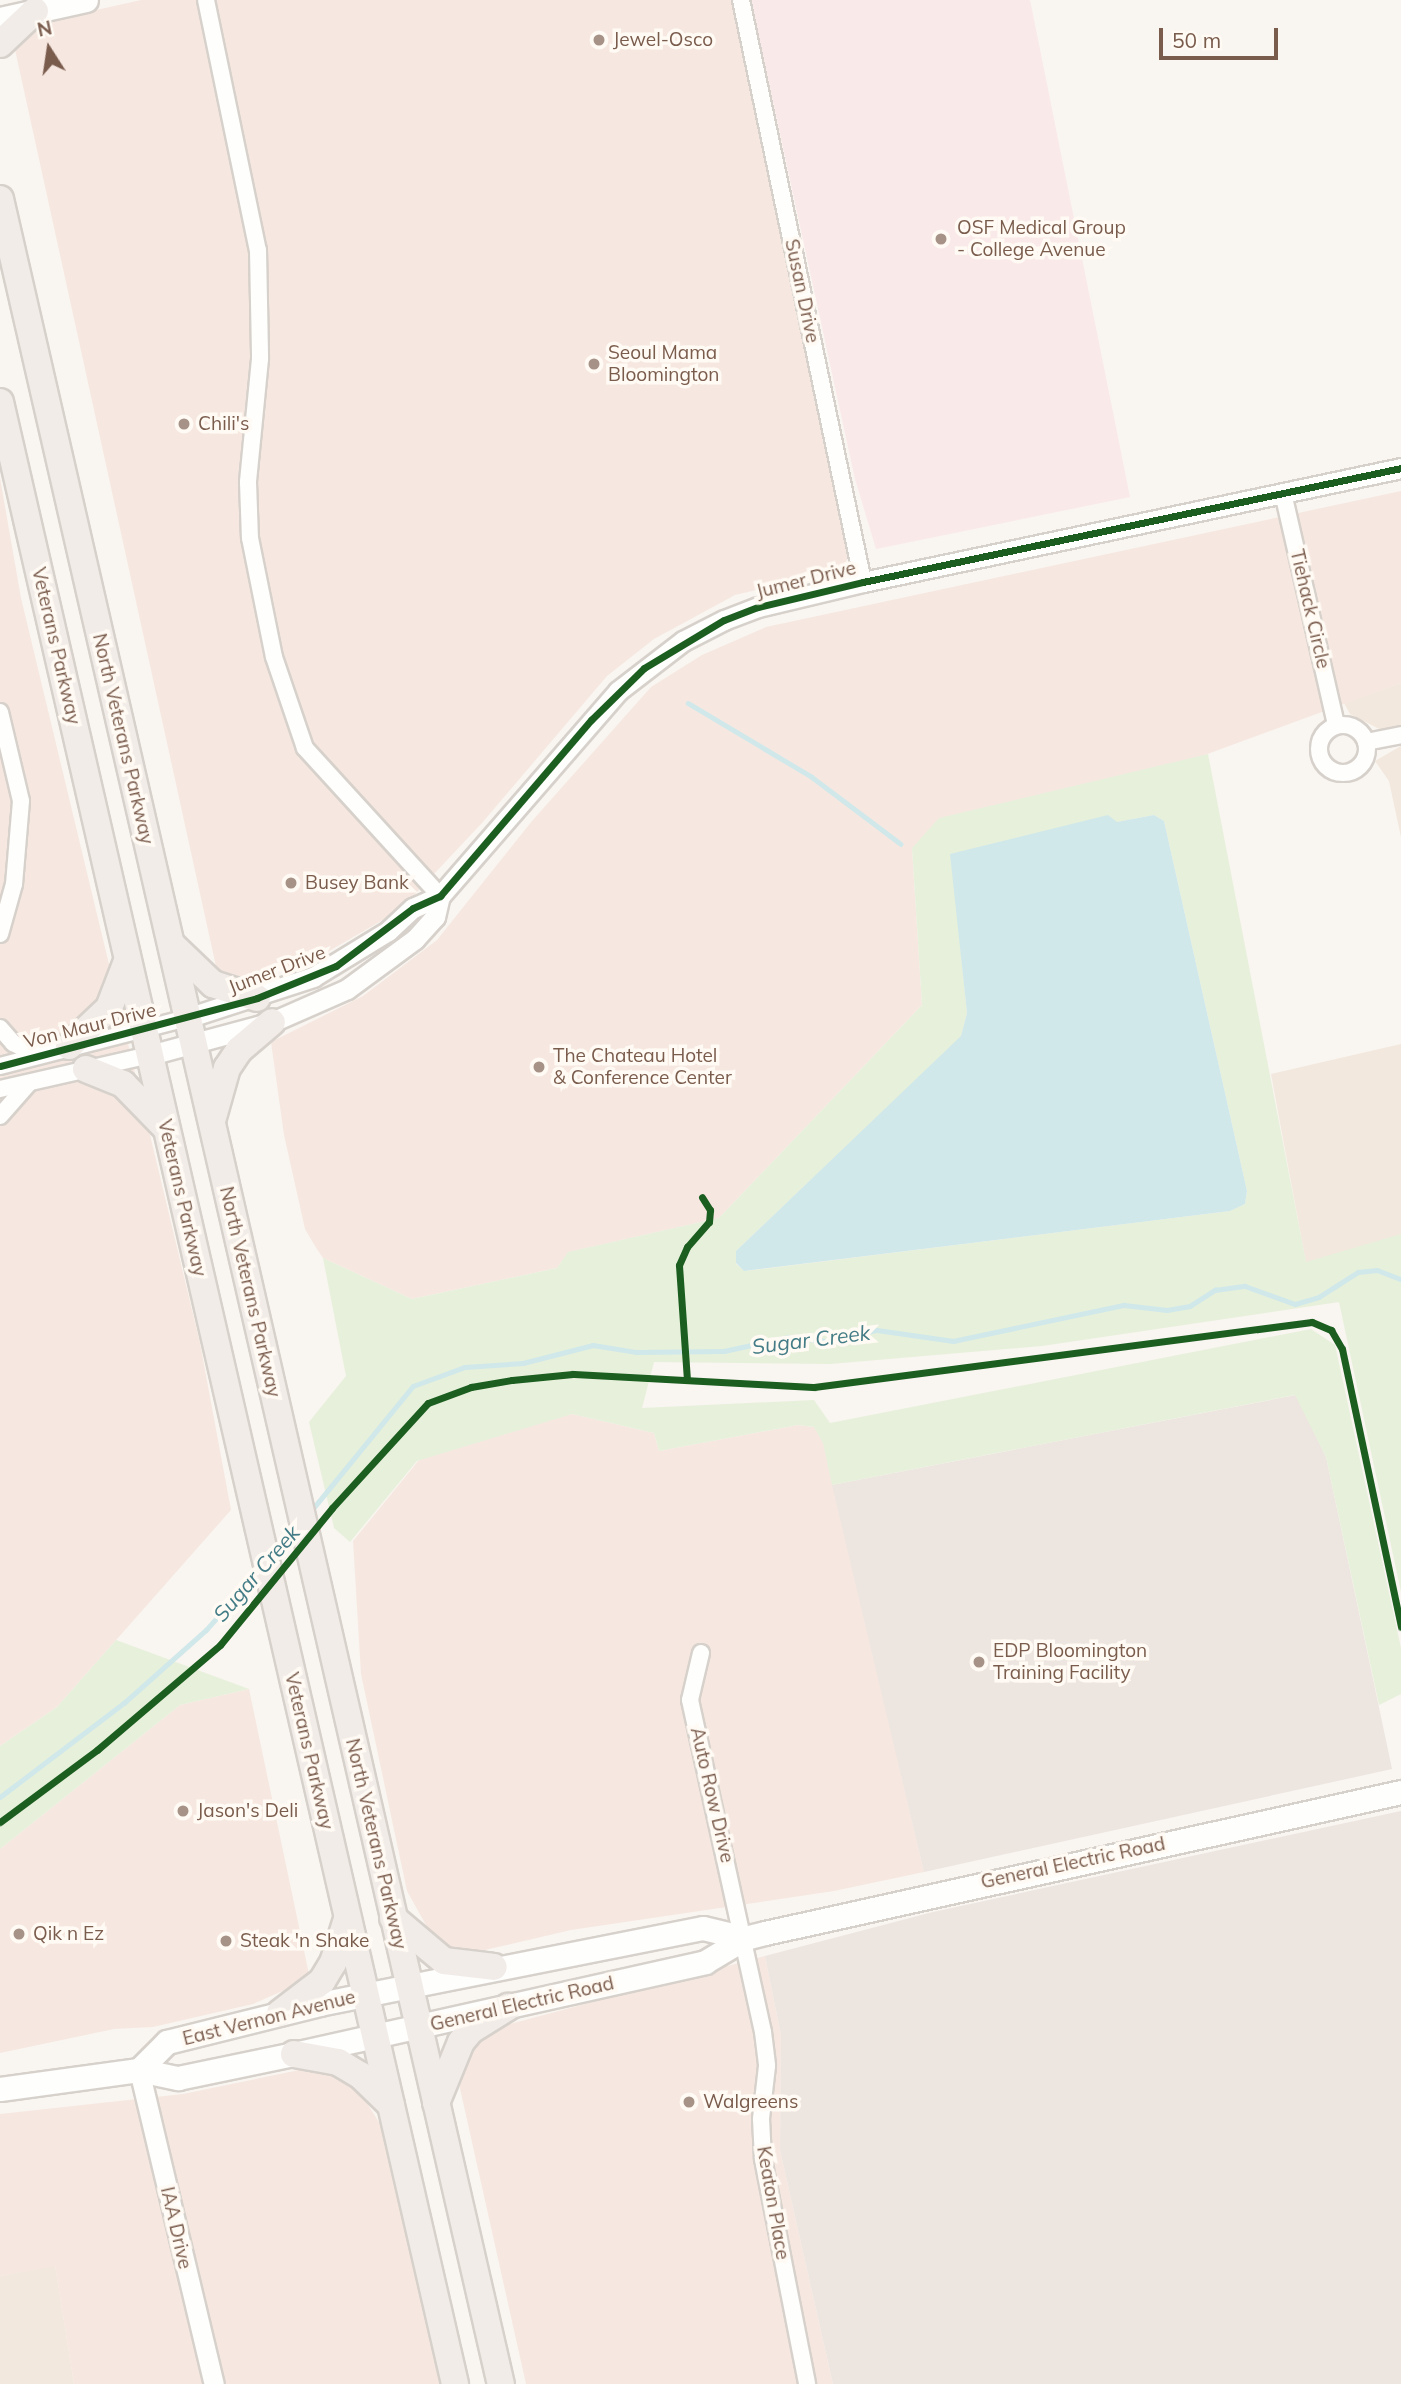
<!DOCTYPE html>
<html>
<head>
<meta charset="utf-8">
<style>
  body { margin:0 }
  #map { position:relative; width:1401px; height:2384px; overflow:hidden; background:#f9f5f0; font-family:Mulish,sans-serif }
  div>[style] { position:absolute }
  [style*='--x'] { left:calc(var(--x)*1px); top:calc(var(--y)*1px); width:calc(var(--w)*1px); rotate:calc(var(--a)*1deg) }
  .residential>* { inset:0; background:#f2e8de }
  .commercial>* { inset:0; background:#f6e8e1 }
  .industrial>* { inset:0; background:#ede5e0 }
  .medical>* { inset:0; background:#fae9e9 }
  .green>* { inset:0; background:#e7f0db }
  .water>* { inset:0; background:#d0e8ea }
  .stream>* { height:4.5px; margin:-2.25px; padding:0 2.25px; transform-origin:2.25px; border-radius:2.25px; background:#d0e8ea }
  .roads { filter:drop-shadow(2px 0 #d7d1cb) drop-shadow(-2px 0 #d7d1cb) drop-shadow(0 2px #d7d1cb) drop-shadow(0 -2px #d7d1cb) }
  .minor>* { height:16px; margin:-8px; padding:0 8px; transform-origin:8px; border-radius:8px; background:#fefefd }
  .minor>.ring { margin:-8px; padding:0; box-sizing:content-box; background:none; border:16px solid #fefefd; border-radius:50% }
  .tertiary>* { height:19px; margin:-9.5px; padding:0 9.5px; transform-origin:9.5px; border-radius:9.5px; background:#fefefd }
  .secondary>* { height:23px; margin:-11.5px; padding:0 11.5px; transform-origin:11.5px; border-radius:11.5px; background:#fefefd }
  .trunk>* { height:26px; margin:-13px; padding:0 13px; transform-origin:13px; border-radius:13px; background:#f2ece8 }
  .cycleway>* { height:7px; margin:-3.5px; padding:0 3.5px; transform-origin:3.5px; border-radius:3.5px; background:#1b5e20 }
  .dots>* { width:19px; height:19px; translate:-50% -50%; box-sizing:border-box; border:4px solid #fffaf3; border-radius:50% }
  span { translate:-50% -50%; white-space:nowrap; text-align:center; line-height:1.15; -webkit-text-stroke:7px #fffaf3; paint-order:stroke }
  .poi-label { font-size:19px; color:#7a5c4d }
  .left { translate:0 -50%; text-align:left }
  .street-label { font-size:19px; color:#7a5c4d }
  .water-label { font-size:21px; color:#437c86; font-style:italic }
  .north { position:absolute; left:14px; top:14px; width:70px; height:70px; -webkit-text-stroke:5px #fffaf3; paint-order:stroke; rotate:348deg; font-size:19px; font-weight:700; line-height:28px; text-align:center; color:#7a5c4d }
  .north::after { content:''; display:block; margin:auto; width:24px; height:32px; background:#7a5c4d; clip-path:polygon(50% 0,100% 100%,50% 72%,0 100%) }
  .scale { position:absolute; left:1159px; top:28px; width:119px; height:32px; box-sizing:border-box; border:4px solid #7a5c4d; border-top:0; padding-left:9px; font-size:21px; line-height:24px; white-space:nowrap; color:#7a5c4d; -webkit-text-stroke:5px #fffaf3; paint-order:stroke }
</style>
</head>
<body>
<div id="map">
  <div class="residential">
    <i style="clip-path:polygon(1401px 683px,1401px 740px,1350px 714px,1344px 703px)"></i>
    <i style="clip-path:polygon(1401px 746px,1401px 837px,1389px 781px,1375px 761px)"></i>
    <i style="clip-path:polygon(1401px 1044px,1401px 1239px,1306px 1263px,1271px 1074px)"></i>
    <i style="clip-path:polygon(55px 2265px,74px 2384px,0 2384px,0 2276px)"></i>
  </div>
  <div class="commercial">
    <i style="clip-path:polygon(141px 0,731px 0,848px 558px,841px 570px,735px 595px,654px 639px,607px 676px,482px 823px,400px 910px,324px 954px,250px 981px,217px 971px,14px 45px,56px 19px)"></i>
    <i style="clip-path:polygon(0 478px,21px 598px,200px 1343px,231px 1510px,57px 1707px,0 1746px)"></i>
    <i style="clip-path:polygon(1401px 491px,1401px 683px,1183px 763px,912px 848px,922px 1005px,719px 1218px,569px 1252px,557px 1268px,412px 1299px,323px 1258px,315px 1246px,305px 1229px,284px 1135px,271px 1042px,363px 996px,437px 940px,532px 821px,651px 687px,702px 655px,766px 627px)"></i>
    <i style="clip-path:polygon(572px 1414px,654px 1433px,659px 1451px,798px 1425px,814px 1427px,823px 1440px,924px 1872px,834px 1891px,571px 1930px,472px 1953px,455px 1951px,427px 1927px,407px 1891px,361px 1674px,353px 1541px,432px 1444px)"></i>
    <i style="clip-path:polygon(249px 1689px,310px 1979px,253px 2004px,153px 2027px,114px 2029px,0 2053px,0 1849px,180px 1705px)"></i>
    <i style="clip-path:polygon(765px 1956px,781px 2035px,780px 2150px,833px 2384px,526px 2384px,459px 2084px,466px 2053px,491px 2029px)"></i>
    <i style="clip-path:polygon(309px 2068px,353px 2081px,382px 2127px,440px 2384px,74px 2384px,55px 2266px,0 2276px,0 2114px,183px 2094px)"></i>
  </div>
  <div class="industrial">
    <i style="clip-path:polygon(1296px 1395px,1326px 1457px,1392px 1769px,924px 1872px,832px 1485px)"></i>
    <i style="clip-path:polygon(1401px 1811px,1401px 2384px,833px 2384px,780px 2150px,781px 2035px,765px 1956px,933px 1912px)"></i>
  </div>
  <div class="medical">
    <i style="clip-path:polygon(751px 0,1030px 0,1130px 497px,876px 549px,855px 479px)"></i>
  </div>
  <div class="green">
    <i style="clip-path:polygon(evenodd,1208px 754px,1306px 1262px,1401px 1234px,1401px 1592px,1339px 1302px,1042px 1346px,830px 1364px,654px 1362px,642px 1408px,814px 1400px,830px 1423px,1311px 1329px,1335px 1345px,1401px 1648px,1401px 1694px,1379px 1705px,1326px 1457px,1295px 1395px,832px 1485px,823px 1443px,814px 1427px,798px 1425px,659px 1451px,654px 1433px,572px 1414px,417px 1461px,350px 1542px,334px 1528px,309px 1422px,346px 1376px,323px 1258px,412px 1299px,557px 1268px,568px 1252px,719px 1218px,922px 1005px,912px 848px,939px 818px,1208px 754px,1154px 815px,1164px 821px,1247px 1191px,1245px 1204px,1230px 1211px,745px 1271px,736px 1264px,736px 1251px,961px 1037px,967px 1013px,951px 854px,1154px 815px)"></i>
    <i style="clip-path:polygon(116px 1640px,249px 1689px,180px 1705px,0 1849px,0 1746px,57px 1707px)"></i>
  </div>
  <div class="water">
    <i style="clip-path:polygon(1108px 815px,1117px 822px,1154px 815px,1164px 821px,1247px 1191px,1245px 1204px,1230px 1211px,744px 1271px,736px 1263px,736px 1251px,961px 1036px,967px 1013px,950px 854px)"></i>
  </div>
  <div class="stream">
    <i style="--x:688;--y:703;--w:144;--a:30.8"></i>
    <i style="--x:812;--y:777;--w:111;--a:37"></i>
    <i style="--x:311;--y:1511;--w:161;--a:-50.8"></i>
    <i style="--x:413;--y:1386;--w:55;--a:-20.1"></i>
    <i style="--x:465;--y:1367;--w:58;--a:-3.9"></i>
    <i style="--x:523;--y:1363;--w:72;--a:-14.4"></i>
    <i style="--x:593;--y:1345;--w:44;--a:9.2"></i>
    <i style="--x:636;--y:1352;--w:88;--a:-0.7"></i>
    <i style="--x:724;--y:1351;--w:66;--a:-12.2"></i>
    <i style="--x:789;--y:1337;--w:37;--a:6"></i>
    <i style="--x:826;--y:1341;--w:52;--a:-12.2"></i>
    <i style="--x:877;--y:1330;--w:77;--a:8.2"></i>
    <i style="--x:953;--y:1341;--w:175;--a:-11.9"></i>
    <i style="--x:1124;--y:1305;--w:43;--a:6.6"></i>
    <i style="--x:1167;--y:1310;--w:23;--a:-10"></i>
    <i style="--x:1190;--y:1306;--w:30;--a:-33"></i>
    <i style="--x:1215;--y:1290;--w:30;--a:-8"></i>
    <i style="--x:1245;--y:1286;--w:53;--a:19.8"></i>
    <i style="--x:1295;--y:1304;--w:25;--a:-16"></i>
    <i style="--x:1319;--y:1297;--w:46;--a:-32.7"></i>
    <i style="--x:1358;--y:1272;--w:19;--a:-6"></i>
    <i style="--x:1377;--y:1270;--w:26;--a:21"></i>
    <i style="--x:274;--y:1553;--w:33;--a:-49"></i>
    <i style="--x:0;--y:1797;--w:156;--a:-37.2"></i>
    <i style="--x:124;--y:1703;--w:110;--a:-41.7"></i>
    <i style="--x:206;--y:1630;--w:80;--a:-48.5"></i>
  </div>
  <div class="roads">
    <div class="minor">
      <i style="--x:206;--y:0;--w:255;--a:78.3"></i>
      <i style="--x:258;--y:250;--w:109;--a:88.9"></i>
      <i style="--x:260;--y:359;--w:124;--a:95.6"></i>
      <i style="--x:248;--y:482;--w:56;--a:88"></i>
      <i style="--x:250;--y:538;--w:121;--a:78.6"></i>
      <i style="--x:274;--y:657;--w:96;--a:71.2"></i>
      <i style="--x:305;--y:748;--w:200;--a:47.6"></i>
      <i style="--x:741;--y:0;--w:595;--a:78.16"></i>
      <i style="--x:1283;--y:493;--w:238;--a:77.1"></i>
      <i style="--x:0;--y:712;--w:91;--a:76.7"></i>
      <i style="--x:21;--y:801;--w:83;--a:94.8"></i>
      <i style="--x:14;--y:884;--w:52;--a:105.6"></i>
      <i class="ring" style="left:1319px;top:725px;width:32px;height:32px"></i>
      <i style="--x:1366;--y:742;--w:36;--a:-11"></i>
      <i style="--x:0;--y:1028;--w:20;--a:49"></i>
      <i style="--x:13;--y:1043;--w:25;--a:26"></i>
      <i style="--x:0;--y:1066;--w:193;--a:-14.4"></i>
      <i style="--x:0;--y:1089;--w:154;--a:-12.8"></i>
      <i style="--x:0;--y:1116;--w:44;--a:-48.7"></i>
      <i style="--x:701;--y:1653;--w:48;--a:103.2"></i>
      <i style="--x:690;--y:1700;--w:340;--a:77.6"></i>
      <i style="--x:763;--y:2032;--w:34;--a:83"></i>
      <i style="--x:767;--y:2066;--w:53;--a:96.5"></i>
      <i style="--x:761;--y:2119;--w:40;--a:87.1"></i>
      <i style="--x:763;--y:2159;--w:229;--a:78.9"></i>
    </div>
    <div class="tertiary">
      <i style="--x:187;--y:1018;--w:133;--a:-18"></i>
      <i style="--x:313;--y:977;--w:88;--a:-31.5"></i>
      <i style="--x:388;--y:931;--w:34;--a:-43"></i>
      <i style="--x:413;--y:908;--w:30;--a:-24"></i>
      <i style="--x:440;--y:896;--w:271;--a:-49"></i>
      <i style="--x:618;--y:691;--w:82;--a:-37.6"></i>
      <i style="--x:683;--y:641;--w:46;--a:-27.1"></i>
      <i style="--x:724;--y:620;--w:36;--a:-21"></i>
      <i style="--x:758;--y:607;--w:108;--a:-13.4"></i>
      <i style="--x:863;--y:582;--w:550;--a:-11.96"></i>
      <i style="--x:150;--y:1055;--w:126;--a:-15.1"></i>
      <i style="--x:272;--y:1022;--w:82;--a:-23.7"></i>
      <i style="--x:347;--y:989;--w:84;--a:-36.3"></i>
      <i style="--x:415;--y:939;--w:30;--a:-48"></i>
      <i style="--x:435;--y:917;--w:22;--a:-77"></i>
      <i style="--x:139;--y:2070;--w:323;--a:76.6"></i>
    </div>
    <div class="secondary">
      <i style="--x:0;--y:19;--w:88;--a:-12.5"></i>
      <i style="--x:139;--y:2070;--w:40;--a:-45"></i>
      <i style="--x:167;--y:2042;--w:157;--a:-14"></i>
      <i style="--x:319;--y:2004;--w:391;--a:-11.2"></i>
      <i style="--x:703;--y:1928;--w:43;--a:13.4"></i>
      <i style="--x:0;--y:2089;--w:140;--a:-7.8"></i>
      <i style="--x:139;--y:2070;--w:40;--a:12"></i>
      <i style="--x:178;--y:2078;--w:118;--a:-11.7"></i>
      <i style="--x:294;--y:2054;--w:421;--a:-12.6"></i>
      <i style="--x:705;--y:1962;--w:47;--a:-31"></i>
      <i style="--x:745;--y:1938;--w:21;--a:-14"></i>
      <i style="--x:765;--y:1933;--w:651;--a:-12.5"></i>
    </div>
    <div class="trunk">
      <i style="--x:0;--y:44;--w:48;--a:-43.3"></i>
      <i style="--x:0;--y:199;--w:2242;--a:77.09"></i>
      <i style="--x:0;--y:402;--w:2034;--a:77.07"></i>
      <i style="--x:172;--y:945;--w:57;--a:43.6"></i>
      <i style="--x:213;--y:984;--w:46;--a:17.7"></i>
      <i style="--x:69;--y:1046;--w:55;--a:-43.5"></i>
      <i style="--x:109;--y:1008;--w:50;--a:-69"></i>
      <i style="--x:86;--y:1069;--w:40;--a:22"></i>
      <i style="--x:123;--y:1084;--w:60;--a:45.7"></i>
      <i style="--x:212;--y:1121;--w:55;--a:-74.2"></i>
      <i style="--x:227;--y:1068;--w:22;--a:-56"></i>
      <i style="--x:239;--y:1050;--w:43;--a:-40.3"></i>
      <i style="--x:393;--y:1918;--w:67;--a:40.1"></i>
      <i style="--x:444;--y:1961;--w:50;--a:6.8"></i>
      <i style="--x:280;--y:2013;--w:53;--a:-37.3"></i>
      <i style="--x:322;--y:1981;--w:21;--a:-59"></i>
      <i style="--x:333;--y:1963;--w:46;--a:-72.3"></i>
      <i style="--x:294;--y:2054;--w:45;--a:10.3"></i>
      <i style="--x:338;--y:2062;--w:26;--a:31"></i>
      <i style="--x:360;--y:2075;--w:43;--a:44.1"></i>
      <i style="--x:436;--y:2103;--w:66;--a:-67.7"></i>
      <i style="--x:461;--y:2042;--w:16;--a:-50"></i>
      <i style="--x:471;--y:2030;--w:44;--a:-31.9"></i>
    </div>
  </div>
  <div class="cycleway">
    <i style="--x:0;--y:1066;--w:266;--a:-14.8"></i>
    <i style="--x:257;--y:998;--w:85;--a:-22.1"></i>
    <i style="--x:336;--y:966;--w:96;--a:-37"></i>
    <i style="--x:413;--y:908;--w:30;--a:-24"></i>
    <i style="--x:440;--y:896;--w:232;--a:-49.4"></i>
    <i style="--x:591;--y:720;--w:74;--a:-44.5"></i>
    <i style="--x:644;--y:668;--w:93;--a:-31"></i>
    <i style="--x:724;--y:620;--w:36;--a:-21"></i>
    <i style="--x:758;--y:607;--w:108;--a:-13.4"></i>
    <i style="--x:863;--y:582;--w:550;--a:-11.96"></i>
    <i style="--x:687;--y:1380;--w:115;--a:-94"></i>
    <i style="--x:679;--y:1265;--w:20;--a:-66"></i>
    <i style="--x:687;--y:1247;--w:33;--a:-49"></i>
    <i style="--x:709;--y:1222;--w:12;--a:-85"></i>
    <i style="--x:710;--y:1210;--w:15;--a:-122"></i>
    <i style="--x:0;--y:1822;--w:121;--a:-36.6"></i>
    <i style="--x:97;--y:1750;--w:162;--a:-40.5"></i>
    <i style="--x:220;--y:1645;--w:177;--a:-50.7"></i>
    <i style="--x:332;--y:1508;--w:142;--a:-47.6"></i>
    <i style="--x:428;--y:1403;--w:46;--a:-20.4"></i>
    <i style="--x:471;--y:1387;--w:42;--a:-9.7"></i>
    <i style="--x:512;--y:1380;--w:61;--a:-5.6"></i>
    <i style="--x:573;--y:1374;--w:241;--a:3.1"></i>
    <i style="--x:814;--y:1387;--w:502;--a:-7.44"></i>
    <i style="--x:1312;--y:1322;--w:21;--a:23"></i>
    <i style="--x:1331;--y:1330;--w:22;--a:60"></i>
    <i style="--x:1342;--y:1349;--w:284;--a:78"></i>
  </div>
  <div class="dots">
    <i style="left:599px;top:40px;background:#a69286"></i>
    <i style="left:941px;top:239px;background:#a69286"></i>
    <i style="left:594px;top:364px;background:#a69286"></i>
    <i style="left:184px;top:424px;background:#a69286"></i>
    <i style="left:291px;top:883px;background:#a69286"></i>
    <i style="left:539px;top:1067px;background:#a69286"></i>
    <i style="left:979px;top:1662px;background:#a69286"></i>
    <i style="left:183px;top:1811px;background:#a69286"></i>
    <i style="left:19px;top:1934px;background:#a69286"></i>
    <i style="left:226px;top:1941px;background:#a69286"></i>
    <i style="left:689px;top:2102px;background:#a69286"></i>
  </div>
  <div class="poi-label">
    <span class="left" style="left:613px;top:40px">Jewel-Osco</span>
    <span class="left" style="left:957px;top:239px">OSF Medical Group<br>- College Avenue</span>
    <span class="left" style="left:608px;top:364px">Seoul Mama<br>Bloomington</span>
    <span class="left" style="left:198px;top:424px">Chili's</span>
    <span class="left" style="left:305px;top:883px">Busey Bank</span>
    <span class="left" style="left:553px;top:1067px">The Chateau Hotel<br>&amp; Conference Center</span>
    <span class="left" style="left:993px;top:1662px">EDP Bloomington<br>Training Facility</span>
    <span class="left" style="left:197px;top:1811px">Jason's Deli</span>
    <span class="left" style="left:33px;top:1934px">Qik n Ez</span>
    <span class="left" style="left:240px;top:1941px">Steak 'n Shake</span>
    <span class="left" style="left:703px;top:2102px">Walgreens</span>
  </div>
  <div class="street-label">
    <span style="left:802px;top:291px;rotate:78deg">Susan Drive</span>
    <span style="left:806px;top:580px;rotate:-14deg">Jumer Drive</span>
    <span style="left:1310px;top:609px;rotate:77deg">Tiehack Circle</span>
    <span style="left:56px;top:646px;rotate:77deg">Veterans Parkway</span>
    <span style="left:123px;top:739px;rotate:77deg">North Veterans Parkway</span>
    <span style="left:277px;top:970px;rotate:-21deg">Jumer Drive</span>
    <span style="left:90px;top:1026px;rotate:-14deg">Von Maur Drive</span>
    <span style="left:182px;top:1198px;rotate:77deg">Veterans Parkway</span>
    <span style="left:250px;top:1292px;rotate:77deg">North Veterans Parkway</span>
    <span style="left:309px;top:1751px;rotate:77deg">Veterans Parkway</span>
    <span style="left:712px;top:1795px;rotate:77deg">Auto Row Drive</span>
    <span style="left:376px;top:1844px;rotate:77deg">North Veterans Parkway</span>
    <span style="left:1073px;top:1863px;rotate:-12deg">General Electric Road</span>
    <span style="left:522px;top:2004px;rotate:-13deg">General Electric Road</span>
    <span style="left:269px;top:2018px;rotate:-14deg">East Vernon Avenue</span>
    <span style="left:773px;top:2203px;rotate:80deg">Keaton Place</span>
    <span style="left:176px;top:2228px;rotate:77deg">IAA Drive</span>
  </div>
  <div class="water-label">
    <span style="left:811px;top:1339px;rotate:-7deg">Sugar Creek</span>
    <span style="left:256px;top:1573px;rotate:-49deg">Sugar Creek</span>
  </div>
  <div class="north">N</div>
  <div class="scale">50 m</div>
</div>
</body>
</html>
